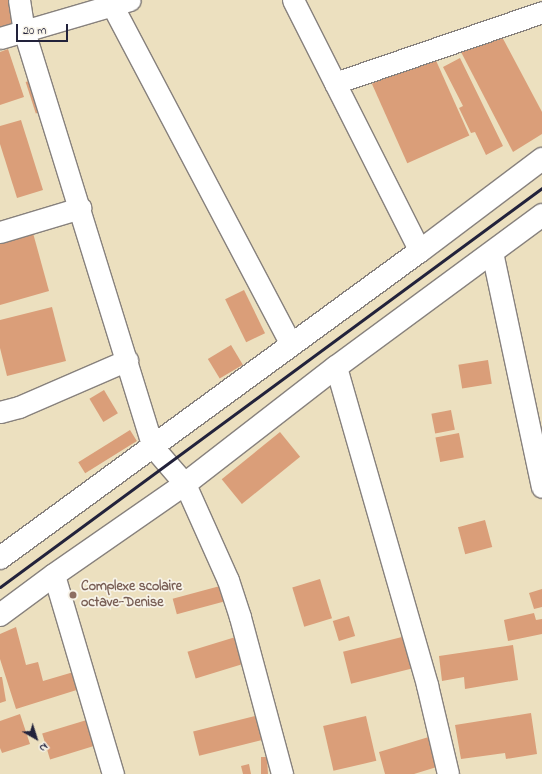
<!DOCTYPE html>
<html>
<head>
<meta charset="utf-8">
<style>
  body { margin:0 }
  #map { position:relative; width:542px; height:774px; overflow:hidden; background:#ece0bf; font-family:"Indie Flower",sans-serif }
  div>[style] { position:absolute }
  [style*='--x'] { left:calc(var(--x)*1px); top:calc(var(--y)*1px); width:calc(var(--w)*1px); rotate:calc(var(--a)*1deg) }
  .building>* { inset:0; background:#da9e79; transform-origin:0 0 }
  .roads { filter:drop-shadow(1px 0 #87817d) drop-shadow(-1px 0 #87817d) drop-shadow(0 1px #87817d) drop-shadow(0 -1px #87817d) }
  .minor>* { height:21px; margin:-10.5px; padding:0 10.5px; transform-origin:10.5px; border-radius:10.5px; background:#fff }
  .major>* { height:22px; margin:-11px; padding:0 11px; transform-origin:11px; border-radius:11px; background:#fff }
  .rail>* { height:3px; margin:-1.5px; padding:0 1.5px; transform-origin:1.5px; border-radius:1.5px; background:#22223b }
  .dots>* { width:11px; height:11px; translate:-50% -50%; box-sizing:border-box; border:2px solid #f7f3e8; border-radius:50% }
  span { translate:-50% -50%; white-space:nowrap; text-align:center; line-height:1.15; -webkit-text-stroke:3.5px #f7f3e8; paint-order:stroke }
  .education-label { font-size:14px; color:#785e54; font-weight:700 }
  .left { translate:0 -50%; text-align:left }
  .north { position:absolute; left:16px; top:718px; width:40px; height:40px; -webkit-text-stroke:3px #f7f3e8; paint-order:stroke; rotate:141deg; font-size:11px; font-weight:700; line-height:16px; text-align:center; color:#22223b }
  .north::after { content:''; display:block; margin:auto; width:14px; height:18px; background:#22223b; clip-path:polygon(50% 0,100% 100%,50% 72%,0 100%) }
  .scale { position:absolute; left:16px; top:24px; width:52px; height:18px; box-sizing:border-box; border:2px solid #22223b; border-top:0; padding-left:5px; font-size:12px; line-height:14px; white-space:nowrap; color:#22223b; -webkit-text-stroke:3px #f7f3e8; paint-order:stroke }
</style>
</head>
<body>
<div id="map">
  <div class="building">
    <i style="clip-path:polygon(0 0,9px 0,16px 22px,0 28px)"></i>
    <i style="clip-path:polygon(500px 33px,542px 112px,542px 134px,513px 152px,461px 52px)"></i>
    <i style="clip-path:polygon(8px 49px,24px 97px,0 105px,0 52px)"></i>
    <i style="left:434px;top:56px;width:87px;height:68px;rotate:66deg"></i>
    <i style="clip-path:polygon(460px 58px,503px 146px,486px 155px,475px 132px,471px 133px,459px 108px,463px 106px,443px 67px)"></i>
    <i style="left:38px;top:78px;width:33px;height:13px;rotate:72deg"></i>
    <i style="clip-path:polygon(21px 120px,43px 190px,17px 198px,0 144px,0 126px)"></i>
    <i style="clip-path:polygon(33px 233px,49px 291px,0 305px,0 243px)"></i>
    <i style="left:244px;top:290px;width:48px;height:21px;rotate:64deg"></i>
    <i style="clip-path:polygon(52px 307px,66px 361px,7px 376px,0 348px,0 320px)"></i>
    <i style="left:231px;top:345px;width:23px;height:27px;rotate:59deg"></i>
    <i style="left:488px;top:360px;width:24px;height:30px;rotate:81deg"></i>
    <i style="left:104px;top:390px;width:27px;height:17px;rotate:59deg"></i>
    <i style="left:451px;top:410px;width:20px;height:20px;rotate:79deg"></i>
    <i style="left:130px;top:430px;width:13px;height:61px;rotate:58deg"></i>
    <i style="left:280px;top:432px;width:32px;height:75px;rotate:51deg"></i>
    <i style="left:459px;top:433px;width:25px;height:24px;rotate:79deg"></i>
    <i style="left:485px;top:520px;width:28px;height:28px;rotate:75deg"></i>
    <i style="left:320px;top:579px;width:41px;height:29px;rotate:73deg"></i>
    <i style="left:220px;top:586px;width:16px;height:49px;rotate:75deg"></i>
    <i style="clip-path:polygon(542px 589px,542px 607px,534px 609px,529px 593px)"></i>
    <i style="clip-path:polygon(534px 613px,536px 620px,542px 619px,542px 634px,508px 641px,504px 620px)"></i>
    <i style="left:349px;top:616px;width:21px;height:17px;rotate:73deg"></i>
    <i style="clip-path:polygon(16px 627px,26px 665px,38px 662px,43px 681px,77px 671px,83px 688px,16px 709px,0 659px,0 634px)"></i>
    <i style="left:242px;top:635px;width:28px;height:57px;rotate:73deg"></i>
    <i style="left:410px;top:635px;width:33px;height:69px;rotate:76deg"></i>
    <i style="clip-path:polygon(513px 645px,518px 680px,465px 689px,464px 677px,442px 681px,439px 656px)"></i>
    <i style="clip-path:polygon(0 677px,2px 677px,6px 701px,0 703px)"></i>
    <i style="clip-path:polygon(531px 713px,537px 754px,506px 759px,505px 753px,461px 759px,455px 725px)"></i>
    <i style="clip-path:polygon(20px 714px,30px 744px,2px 753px,0 748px,0 721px)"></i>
    <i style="left:263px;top:714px;width:25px;height:72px;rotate:76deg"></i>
    <i style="left:366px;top:716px;width:46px;height:44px;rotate:77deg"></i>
    <i style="left:90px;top:719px;width:27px;height:50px;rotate:73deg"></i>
    <i style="clip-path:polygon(432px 736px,440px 766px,414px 774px,385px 774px,379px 752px)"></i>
    <i style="clip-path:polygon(261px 757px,267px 757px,268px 774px,261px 774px)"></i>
    <i style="clip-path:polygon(249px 764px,251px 774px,243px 774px,241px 766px)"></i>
  </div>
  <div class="roads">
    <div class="minor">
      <i style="--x:19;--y:0;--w:31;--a:81"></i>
      <i style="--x:24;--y:31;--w:436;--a:72.8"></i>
      <i style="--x:153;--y:447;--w:49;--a:49.1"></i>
      <i style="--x:185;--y:484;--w:105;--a:65.9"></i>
      <i style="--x:228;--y:580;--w:39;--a:72"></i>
      <i style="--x:240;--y:617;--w:163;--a:75"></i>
      <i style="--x:293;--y:0;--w:281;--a:63.2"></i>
      <i style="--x:112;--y:5;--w:384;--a:62.2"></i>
      <i style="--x:0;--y:38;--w:135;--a:-16.3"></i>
      <i style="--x:335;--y:83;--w:219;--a:-18.9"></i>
      <i style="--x:0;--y:232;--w:84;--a:-16.7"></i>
      <i style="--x:492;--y:252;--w:240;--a:78"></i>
      <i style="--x:336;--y:367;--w:331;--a:74"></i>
      <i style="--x:427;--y:685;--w:91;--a:76.7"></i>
      <i style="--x:0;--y:412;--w:20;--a:-15"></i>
      <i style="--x:19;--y:407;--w:118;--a:-23.5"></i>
      <i style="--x:54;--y:575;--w:208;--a:73.5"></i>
    </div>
    <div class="major">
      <i style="--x:0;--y:558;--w:520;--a:-36.17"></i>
      <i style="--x:420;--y:251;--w:153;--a:-37"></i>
      <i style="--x:0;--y:615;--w:67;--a:-36.5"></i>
      <i style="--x:54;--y:575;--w:160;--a:-34.8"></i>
      <i style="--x:185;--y:484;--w:191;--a:-37.8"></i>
      <i style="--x:336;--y:367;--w:256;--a:-36.4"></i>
    </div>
  </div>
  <div class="rail">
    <i style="--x:0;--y:587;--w:673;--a:-36.36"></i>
  </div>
  <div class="dots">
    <i style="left:73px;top:595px;background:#8d6e63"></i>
  </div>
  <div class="education-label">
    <span class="left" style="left:81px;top:595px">Complexe scolaire<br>octave-Denise</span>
  </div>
  <div class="north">N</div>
  <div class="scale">20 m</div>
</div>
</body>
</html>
